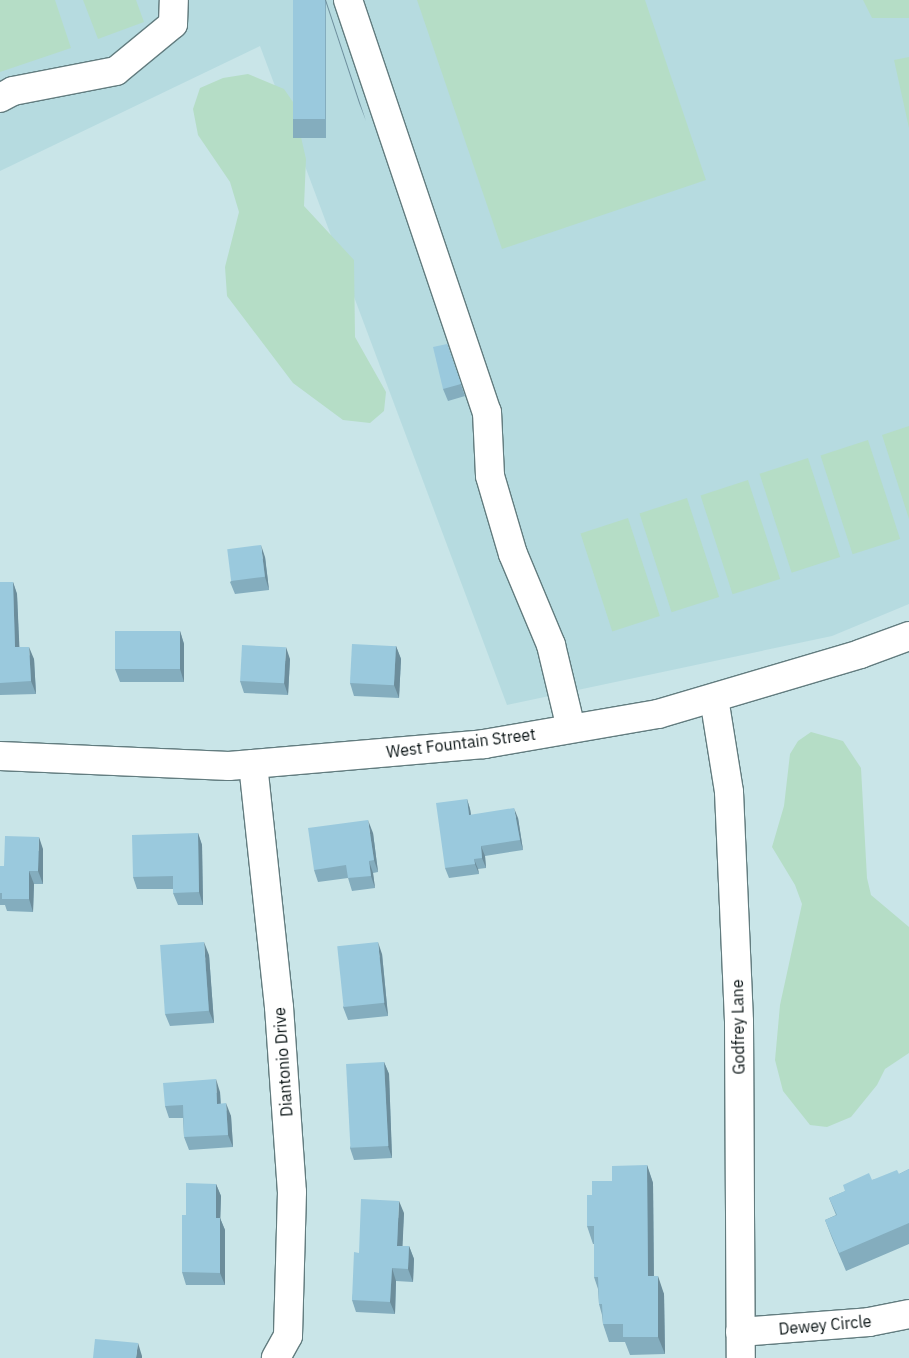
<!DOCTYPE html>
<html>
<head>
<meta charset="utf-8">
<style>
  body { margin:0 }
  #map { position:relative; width:909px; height:1358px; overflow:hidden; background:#c9e5e8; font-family:"IBM Plex Sans",sans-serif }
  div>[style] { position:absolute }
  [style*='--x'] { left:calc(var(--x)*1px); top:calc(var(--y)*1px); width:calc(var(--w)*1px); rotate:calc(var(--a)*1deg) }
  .built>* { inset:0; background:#b6dbe0 }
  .green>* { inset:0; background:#b5ddc6; transform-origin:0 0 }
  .roads { filter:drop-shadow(1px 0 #627c7f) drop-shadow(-1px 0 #627c7f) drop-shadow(0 1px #627c7f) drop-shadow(0 -1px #627c7f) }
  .minor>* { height:28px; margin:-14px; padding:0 14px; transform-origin:14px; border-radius:14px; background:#fff }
  .wall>* { inset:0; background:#84adbe; transform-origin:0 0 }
  .shaded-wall>* { inset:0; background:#6c8d9b }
  .building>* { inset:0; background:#9ac9dd; transform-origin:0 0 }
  span { translate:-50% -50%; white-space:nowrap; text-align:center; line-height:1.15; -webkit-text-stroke:4.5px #fff; paint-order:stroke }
  .street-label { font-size:16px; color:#091314 }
</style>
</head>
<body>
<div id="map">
  <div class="built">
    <i style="clip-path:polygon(0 0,909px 0,909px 604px,832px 636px,507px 705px,260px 46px,0 171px)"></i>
  </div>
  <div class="green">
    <i style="clip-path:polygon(0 0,55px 0,71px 48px,0 72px)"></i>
    <i style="clip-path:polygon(83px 0,136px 0,144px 22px,98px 39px)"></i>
    <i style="clip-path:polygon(417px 0,645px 0,706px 180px,502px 249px)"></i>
    <i style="clip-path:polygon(863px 0,909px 0,909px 18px,872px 18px)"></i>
    <i style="clip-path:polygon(909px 57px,909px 128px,894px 60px)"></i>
    <i style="clip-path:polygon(248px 74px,284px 89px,293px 102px,306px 159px,304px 206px,354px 260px,355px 337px,386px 392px,384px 411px,370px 423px,343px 420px,293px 383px,227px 296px,225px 267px,239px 212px,230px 182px,198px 135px,193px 109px,200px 88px,223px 78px)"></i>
    <i style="clip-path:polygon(909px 426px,909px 519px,882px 435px)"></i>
    <i style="left:868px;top:440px;width:104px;height:50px;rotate:72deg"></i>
    <i style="left:808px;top:458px;width:104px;height:51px;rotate:72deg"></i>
    <i style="left:748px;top:480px;width:104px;height:50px;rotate:72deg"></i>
    <i style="left:687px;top:498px;width:104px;height:50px;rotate:72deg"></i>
    <i style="left:628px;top:518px;width:103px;height:50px;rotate:72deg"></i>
    <i style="clip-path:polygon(811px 732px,843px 741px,861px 768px,867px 878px,871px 895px,909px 927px,909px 1053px,885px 1069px,877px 1085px,851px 1117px,827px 1127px,810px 1125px,783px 1091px,775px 1060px,780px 1005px,802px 904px,795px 885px,772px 847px,784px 806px,790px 754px,798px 741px)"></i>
  </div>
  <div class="roads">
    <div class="minor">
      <i style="--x:348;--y:0;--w:435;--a:71.4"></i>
      <i style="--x:487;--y:412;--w:64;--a:87.3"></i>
      <i style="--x:490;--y:476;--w:81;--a:73.6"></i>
      <i style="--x:513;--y:554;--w:99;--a:67.3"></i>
      <i style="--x:551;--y:645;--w:85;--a:76.5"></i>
      <i style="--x:0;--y:98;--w:15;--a:-28"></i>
      <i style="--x:13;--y:91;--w:105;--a:-11"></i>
      <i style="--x:116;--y:71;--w:74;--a:-39.5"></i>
      <i style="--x:173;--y:24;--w:24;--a:-88"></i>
      <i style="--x:714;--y:698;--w:95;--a:80.9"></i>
      <i style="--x:729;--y:792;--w:230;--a:87.5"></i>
      <i style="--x:739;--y:1022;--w:336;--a:89.7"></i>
      <i style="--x:0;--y:756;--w:229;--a:2.5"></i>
      <i style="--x:229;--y:766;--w:256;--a:-4.9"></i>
      <i style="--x:484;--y:744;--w:177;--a:-9.8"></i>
      <i style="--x:658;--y:714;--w:211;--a:-16.5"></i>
      <i style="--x:860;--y:654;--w:52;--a:-20.2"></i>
      <i style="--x:253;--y:764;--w:244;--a:83.9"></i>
      <i style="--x:279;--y:1007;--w:185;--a:86"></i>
      <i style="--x:292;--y:1192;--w:144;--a:91.6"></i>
      <i style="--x:288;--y:1336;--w:25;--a:119"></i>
      <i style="--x:740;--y:1332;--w:129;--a:-4.4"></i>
      <i style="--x:869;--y:1322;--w:41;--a:-11.3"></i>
    </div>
  </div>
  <div class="wall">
    <i style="left:293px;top:0;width:33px;height:138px"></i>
    <i style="clip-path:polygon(447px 344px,465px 396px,448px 401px,443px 389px)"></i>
    <i style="clip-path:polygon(265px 557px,269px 590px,235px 594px,230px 582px)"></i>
    <i style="clip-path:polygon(0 582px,13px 582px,17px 594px,19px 647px,34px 659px,36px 694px,0 695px)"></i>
    <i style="clip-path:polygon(180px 631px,184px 644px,184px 682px,120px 682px,115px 669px)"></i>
    <i style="clip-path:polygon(396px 646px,401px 659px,399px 698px,354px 696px,350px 683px)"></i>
    <i style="clip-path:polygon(290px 659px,288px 695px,244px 693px,240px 681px)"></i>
    <i style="clip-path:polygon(467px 799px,470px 809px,471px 815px,518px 818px,523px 850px,485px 856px,486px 868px,478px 869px,479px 874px,449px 878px,445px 868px)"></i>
    <i style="clip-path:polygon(198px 833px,202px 845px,203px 905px,178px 905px,173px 893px,173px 889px,137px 889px,133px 877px)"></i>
    <i style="clip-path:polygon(373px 833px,378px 872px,373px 873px,375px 888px,352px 891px,348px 878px,318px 882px,314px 870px)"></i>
    <i style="clip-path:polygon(43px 849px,43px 884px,34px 884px,33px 912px,7px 911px,5px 905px,0 905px,0 866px,4px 866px)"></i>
    <i style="clip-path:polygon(382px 954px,388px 1016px,348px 1020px,343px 1007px)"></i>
    <i style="clip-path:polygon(209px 955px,214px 1023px,170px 1026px,165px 1014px)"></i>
    <i style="clip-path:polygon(384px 1062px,389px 1074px,392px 1158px,354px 1160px,350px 1148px)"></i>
    <i style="clip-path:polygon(220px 1092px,221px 1104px,231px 1116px,233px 1147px,189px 1150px,184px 1137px,183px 1118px,169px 1118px,165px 1106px)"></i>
    <i style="clip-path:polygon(647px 1165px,653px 1183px,654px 1276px,664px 1294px,665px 1354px,630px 1355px,625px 1342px,609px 1342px,603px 1324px,602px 1315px,599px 1304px,598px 1289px,594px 1277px,594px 1244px,593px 1244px,587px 1226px,592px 1195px)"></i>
    <i style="clip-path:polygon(909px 1169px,909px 1244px,846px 1271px,832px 1238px,825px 1220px,836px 1215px,829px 1198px,872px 1180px,899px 1174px)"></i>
    <i style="clip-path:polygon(216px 1184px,221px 1196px,220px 1218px,225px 1230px,225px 1285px,186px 1285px,182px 1272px,186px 1215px)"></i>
    <i style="clip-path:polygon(404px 1213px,402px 1246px,409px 1246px,414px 1259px,413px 1282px,396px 1281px,395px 1314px,356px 1312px,352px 1300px,359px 1253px)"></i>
  </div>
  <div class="shaded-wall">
    <i style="clip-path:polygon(325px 0,326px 0,366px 121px,359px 103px)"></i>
    <i style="clip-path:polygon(261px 545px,265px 557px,269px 590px,265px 577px)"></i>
    <i style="clip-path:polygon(13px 582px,17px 594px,20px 660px,15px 647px)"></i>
    <i style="clip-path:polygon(180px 631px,184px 644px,184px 682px,180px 669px)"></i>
    <i style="clip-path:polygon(396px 646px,401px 659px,399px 698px,394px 685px)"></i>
    <i style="clip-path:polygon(29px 647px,34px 659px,36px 694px,31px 681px)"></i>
    <i style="clip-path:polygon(286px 647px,290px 659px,288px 695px,284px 683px)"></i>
    <i style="clip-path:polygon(467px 799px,470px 809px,473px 826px,469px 815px)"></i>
    <i style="clip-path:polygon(514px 808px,518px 818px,523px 850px,520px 840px)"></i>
    <i style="clip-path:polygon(368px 820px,373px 833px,378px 872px,374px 860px)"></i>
    <i style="clip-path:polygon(198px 833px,202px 845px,203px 905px,199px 892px)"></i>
    <i style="clip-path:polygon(39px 837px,43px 849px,43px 884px,38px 871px)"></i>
    <i style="clip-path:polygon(481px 846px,485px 856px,486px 868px,482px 858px)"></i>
    <i style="clip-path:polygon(474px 859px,478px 869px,479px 874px,475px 864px)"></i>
    <i style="clip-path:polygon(369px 861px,373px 873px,375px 888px,371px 876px)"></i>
    <i style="clip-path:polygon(29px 871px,34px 884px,33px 912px,29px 899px)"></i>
    <i style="clip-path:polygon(204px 942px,209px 955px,214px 1023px,209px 1011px)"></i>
    <i style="clip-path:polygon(378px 942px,382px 954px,388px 1016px,384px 1003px)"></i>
    <i style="clip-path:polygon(384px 1062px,389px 1074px,392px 1158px,388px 1146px)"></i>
    <i style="clip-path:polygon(216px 1079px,220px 1092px,221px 1116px,217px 1104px)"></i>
    <i style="clip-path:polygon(226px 1103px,231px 1116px,233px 1147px,228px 1135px)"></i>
    <i style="clip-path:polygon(647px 1165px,653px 1183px,654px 1294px,648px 1276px)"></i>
    <i style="clip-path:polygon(216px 1184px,221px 1196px,220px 1230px,216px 1218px)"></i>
    <i style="clip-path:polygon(399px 1201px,404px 1213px,402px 1258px,397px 1246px)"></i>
    <i style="clip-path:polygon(220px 1218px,225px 1230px,225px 1285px,220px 1273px)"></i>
    <i style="clip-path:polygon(409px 1246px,414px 1259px,413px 1282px,408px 1269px)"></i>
    <i style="clip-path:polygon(392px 1268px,396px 1281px,395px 1314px,390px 1302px)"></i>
    <i style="clip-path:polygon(658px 1276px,664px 1294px,665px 1354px,658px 1337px)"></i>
    <i style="clip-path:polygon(138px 1343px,142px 1356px,142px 1358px,136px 1358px)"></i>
  </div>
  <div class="building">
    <i style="left:293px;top:0;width:32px;height:119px"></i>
    <i style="clip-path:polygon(447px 344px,461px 384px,443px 389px,433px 347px)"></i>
    <i style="left:261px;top:545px;width:32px;height:34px;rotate:83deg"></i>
    <i style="clip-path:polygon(0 582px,13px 582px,15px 647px,29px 647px,31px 681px,0 683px)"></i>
    <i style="left:115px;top:631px;width:65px;height:38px"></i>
    <i style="left:352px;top:644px;width:44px;height:39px;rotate:3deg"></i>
    <i style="left:242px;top:645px;width:44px;height:36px;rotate:3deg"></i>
    <i style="clip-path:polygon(467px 799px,469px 815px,514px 808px,520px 840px,481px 846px,482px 858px,474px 859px,475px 864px,445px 868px,436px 803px)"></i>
    <i style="clip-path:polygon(368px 820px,374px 860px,369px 861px,371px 876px,348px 878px,346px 865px,314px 870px,308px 828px)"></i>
    <i style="clip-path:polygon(198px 833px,199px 892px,173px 893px,173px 876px,133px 877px,132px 835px)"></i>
    <i style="clip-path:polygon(5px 836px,39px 837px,38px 871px,29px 871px,29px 899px,2px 899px,2px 893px,0 893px,0 866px,4px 866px)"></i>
    <i style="left:204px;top:942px;width:69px;height:44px;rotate:86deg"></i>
    <i style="left:378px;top:942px;width:61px;height:41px;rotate:84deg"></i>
    <i style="left:384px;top:1062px;width:84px;height:38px;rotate:87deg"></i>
    <i style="clip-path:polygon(216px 1079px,217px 1104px,226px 1103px,228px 1135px,184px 1137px,183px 1105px,165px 1106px,163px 1083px)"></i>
    <i style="clip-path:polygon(647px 1165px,648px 1276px,658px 1276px,658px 1337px,623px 1337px,623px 1324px,603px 1324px,602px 1304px,599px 1304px,598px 1277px,594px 1277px,594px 1226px,587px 1226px,587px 1195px,592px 1195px,592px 1181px,612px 1181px,612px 1166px)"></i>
    <i style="clip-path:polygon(909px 1169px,909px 1223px,839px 1253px,825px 1220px,837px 1215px,829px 1198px,845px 1191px,843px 1185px,869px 1173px,872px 1180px,897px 1170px,899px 1174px)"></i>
    <i style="clip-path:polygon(186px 1183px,216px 1184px,216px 1218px,220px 1218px,220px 1273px,182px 1272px,182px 1215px,186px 1215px)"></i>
    <i style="clip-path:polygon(361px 1199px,399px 1201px,397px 1246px,409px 1246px,408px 1269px,392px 1268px,390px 1302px,352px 1300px,354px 1252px,359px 1253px)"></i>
    <i style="clip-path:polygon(95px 1339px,138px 1343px,136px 1358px,93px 1358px)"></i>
  </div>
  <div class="street-label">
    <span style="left:461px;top:743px;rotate:-7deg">West Fountain Street</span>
    <span style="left:738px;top:1027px;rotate:-91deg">Godfrey Lane</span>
    <span style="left:283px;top:1062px;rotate:-94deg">Diantonio Drive</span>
    <span style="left:825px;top:1325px;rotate:-5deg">Dewey Circle</span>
  </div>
</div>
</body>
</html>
